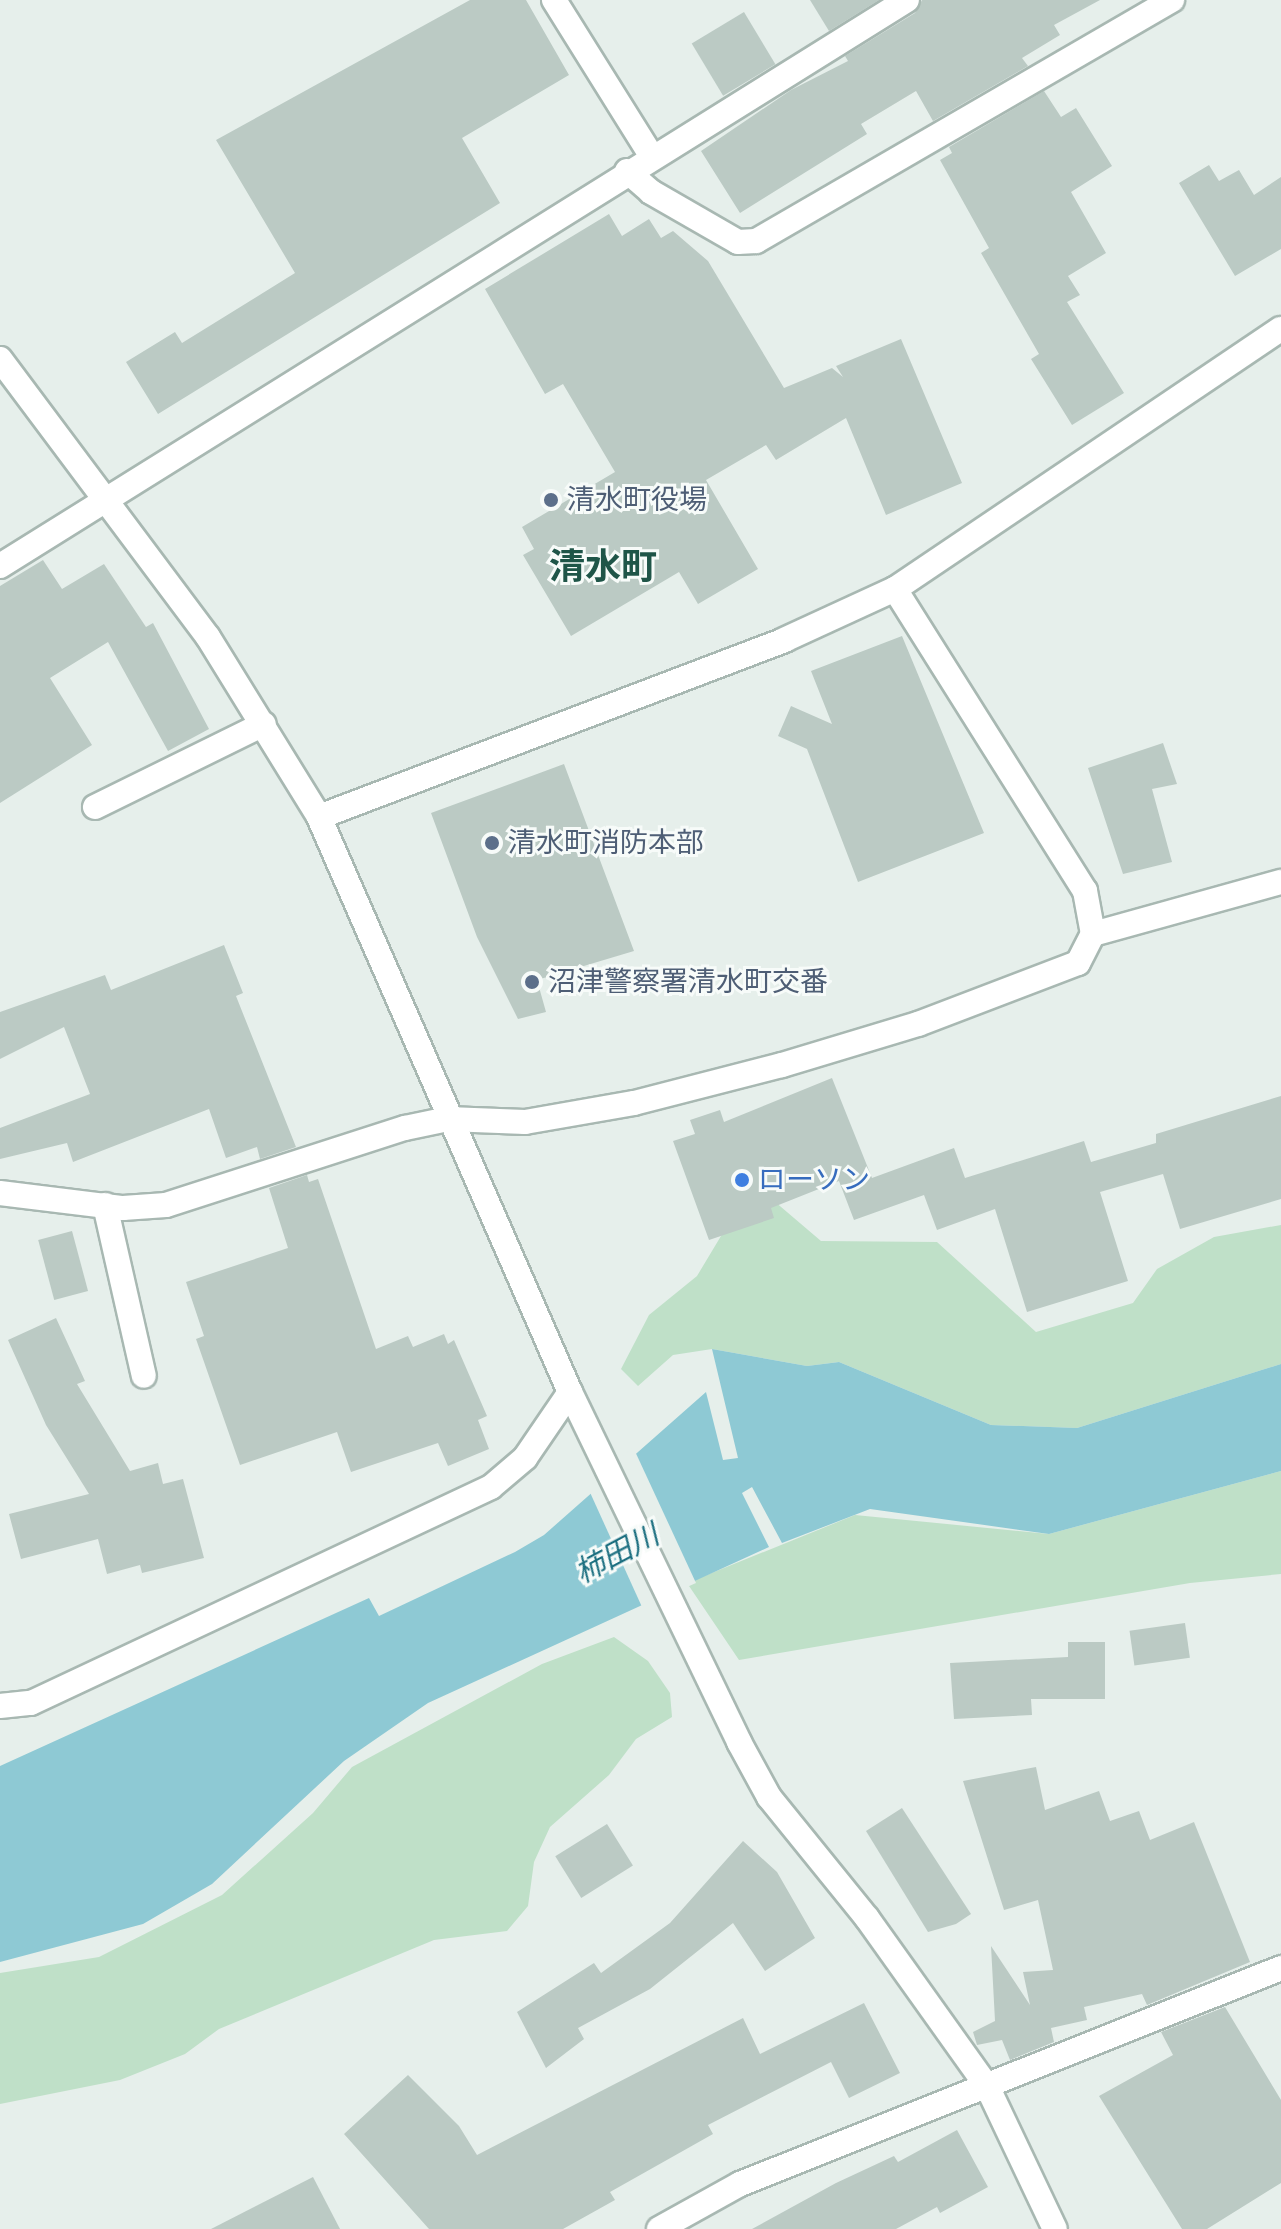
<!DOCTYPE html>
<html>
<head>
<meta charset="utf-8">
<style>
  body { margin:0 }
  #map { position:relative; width:1281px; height:2229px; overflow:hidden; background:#e6efeb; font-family:Rubik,"Noto Sans JP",sans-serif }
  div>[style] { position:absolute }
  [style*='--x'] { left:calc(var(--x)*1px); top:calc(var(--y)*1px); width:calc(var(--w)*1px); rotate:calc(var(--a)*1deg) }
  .green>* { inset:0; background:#bfe0c8 }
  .water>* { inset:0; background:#8ec9d4 }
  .pier>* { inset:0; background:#e6efeb }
  .building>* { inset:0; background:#bbcac4; transform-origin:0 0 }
  .roads { filter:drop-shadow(2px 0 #a8b8b2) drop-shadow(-2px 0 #a8b8b2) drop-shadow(0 2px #a8b8b2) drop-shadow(0 -2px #a8b8b2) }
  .minor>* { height:24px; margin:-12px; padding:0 12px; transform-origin:12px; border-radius:12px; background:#fff }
  .dots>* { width:22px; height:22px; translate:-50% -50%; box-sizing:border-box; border:4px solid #f7fbf9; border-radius:50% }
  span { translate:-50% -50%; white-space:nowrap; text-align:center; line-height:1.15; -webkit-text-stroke:6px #f7fbf9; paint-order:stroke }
  .service-label { font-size:28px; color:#4e5e75 }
  .left { translate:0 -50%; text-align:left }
  .shop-label { font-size:28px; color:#366cbe }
  .water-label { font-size:30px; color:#1c6f80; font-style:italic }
  .district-label { font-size:36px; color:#1f5548; font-weight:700 }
</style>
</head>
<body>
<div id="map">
  <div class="green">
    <i style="clip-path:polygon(767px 1195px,821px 1241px,937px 1242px,1036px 1332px,1133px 1303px,1157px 1269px,1214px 1237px,1281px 1225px,1281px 1364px,1077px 1428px,991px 1425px,839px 1362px,807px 1366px,712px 1349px,673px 1355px,638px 1386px,621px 1369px,649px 1315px,697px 1276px,733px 1216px)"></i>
    <i style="clip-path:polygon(1281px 1471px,1281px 1574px,1190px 1583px,739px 1660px,687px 1583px,855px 1515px,1049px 1534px)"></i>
    <i style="clip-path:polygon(614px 1637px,648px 1661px,670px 1693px,672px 1717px,636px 1739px,609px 1775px,550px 1827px,534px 1862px,528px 1906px,507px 1931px,434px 1940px,219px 2029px,185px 2054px,120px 2080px,0 2104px,0 1973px,99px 1957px,222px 1895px,313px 1813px,352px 1767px,542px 1664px)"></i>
  </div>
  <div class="water">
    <i style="clip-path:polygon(712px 1349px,807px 1366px,839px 1362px,991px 1425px,1077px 1428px,1281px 1364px,1281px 1471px,1049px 1534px,870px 1509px,782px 1543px,752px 1487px,742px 1493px,769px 1547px,428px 1703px,344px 1761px,212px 1884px,143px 1924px,0 1962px,0 1766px,369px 1598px,379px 1616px,515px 1552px,544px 1535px,706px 1392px,723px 1460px,738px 1458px)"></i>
  </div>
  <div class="pier">
    <i style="clip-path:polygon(633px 1447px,696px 1583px,642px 1607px,588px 1488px)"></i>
  </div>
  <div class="building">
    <i style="clip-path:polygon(470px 0,526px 0,569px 75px,462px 138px,500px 203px,158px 414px,126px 362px,175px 332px,182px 343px,295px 273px,216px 140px)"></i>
    <i style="clip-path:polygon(810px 0,879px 0,829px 31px)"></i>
    <i style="clip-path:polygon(922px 0,1100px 0,1054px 25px,1060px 35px,1022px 58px,1028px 66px,933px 121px,916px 91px,861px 124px,867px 134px,740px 213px,701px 151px,791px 90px,848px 61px,845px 56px,915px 13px)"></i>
    <i style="left:744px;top:12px;width:61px;height:61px;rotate:59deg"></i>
    <i style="clip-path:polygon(1044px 91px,1061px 117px,1076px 108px,1112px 166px,1071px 192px,1106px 253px,1068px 276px,1080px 295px,1067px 302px,1124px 393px,1072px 425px,1031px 359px,1039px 354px,981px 253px,989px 248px,940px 160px,952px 153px,949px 147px)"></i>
    <i style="clip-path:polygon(1209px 165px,1219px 181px,1239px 170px,1254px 195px,1281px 177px,1281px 249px,1235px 276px,1179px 183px)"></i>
    <i style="clip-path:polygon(609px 214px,622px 236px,649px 219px,661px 238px,673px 231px,708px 261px,784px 388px,832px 368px,843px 377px,836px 366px,901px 339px,962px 483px,886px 515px,846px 418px,776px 460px,766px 445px,706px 480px,758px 569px,698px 604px,679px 572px,571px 636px,523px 555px,534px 549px,522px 527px,615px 472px,563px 384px,545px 394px,485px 289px)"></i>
    <i style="clip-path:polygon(43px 560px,62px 589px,104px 564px,146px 627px,153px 623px,209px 729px,168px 751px,108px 642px,50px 678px,92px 745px,0 803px,0 586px)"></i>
    <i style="clip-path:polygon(902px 636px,984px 833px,858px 882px,807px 749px,778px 736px,791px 706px,832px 724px,811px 671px)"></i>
    <i style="clip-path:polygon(1163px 743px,1177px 784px,1152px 789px,1172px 862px,1123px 874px,1088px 768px)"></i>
    <i style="clip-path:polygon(564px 764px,634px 951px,537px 980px,546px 1012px,518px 1019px,477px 937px,431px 813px)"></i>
    <i style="clip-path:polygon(224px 945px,243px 993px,236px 996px,296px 1147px,260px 1159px,257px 1147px,226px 1158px,209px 1109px,73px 1162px,67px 1143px,0 1159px,0 1128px,90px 1094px,64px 1027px,0 1059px,0 1012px,105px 975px,111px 990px)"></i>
    <i style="clip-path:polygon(832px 1078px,872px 1178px,954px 1148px,965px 1178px,1084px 1141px,1091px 1162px,1156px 1143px,1156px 1134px,1281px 1096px,1281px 1199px,1180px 1229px,1163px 1174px,1100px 1192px,1128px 1281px,1027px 1312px,995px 1209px,937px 1230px,924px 1195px,854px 1220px,839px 1181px,771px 1208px,774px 1218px,709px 1240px,673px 1141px,695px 1134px,690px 1120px,720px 1110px,724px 1122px)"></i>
    <i style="clip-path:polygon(307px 1175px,309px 1182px,318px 1179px,376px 1349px,408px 1336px,413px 1347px,444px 1334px,448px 1344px,454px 1340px,487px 1416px,478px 1420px,489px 1449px,448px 1466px,438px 1443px,351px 1472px,337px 1432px,240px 1465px,196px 1339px,204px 1336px,186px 1282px,288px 1248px,269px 1188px)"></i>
    <i style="left:72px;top:1231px;width:62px;height:35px;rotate:75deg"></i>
    <i style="clip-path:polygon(56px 1318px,85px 1381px,77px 1384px,130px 1471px,158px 1463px,163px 1484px,183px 1479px,204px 1558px,142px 1573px,140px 1565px,107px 1574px,98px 1539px,21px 1559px,9px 1514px,89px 1494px,46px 1425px,8px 1340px)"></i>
    <i style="left:1185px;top:1623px;width:35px;height:56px;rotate:82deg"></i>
    <i style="clip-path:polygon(1068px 1642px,1105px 1642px,1105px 1699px,1031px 1699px,1032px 1715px,954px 1719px,950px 1663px,1068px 1657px)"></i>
    <i style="clip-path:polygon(1036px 1767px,1045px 1810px,1099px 1791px,1110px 1821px,1139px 1811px,1150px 1840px,1194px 1822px,1250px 1962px,1147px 2005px,1142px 1994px,1084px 2007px,1087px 2020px,1051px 2028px,1054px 2042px,1010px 2060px,1002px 2040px,977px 2045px,973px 2032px,995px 2021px,991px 1946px,1030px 2005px,1023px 1972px,1053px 1970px,1038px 1900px,1004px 1910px,963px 1781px)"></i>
    <i style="clip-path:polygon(902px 1808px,971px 1914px,956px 1924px,928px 1932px,866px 1831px)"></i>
    <i style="left:607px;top:1824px;width:49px;height:61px;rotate:58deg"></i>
    <i style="clip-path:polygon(743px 1841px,777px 1872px,815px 1938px,765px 1971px,733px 1923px,650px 1989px,578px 2028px,584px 2039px,546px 2068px,517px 2012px,594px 1963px,601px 1973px,670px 1923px)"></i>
    <i style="clip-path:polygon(864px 2003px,900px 2073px,849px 2098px,831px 2062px,708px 2125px,713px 2134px,610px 2192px,615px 2200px,563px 2229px,429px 2229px,344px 2134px,408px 2075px,459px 2126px,477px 2155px,743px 2018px,760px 2054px)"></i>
    <i style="clip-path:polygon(1225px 2007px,1281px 2100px,1281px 2183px,1207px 2229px,1182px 2229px,1099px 2096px,1173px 2055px,1161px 2032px)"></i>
    <i style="clip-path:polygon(957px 2130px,988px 2187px,940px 2213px,937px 2207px,896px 2229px,752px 2229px,836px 2183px,894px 2156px,898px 2162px)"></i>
    <i style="clip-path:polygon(313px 2177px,340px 2229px,211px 2229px)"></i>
  </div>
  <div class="roads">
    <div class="minor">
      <i style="--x:554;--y:0;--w:183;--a:58"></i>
      <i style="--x:627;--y:171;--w:32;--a:41"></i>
      <i style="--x:651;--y:192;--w:100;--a:29.9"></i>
      <i style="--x:738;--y:242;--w:18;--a:-3"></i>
      <i style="--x:756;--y:241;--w:481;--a:-30.1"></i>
      <i style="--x:0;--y:359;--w:347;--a:53.2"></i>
      <i style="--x:208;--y:637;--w:211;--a:58.3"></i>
      <i style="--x:319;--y:817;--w:627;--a:66.42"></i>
      <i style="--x:570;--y:1392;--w:389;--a:64.2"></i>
      <i style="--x:739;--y:1742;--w:63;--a:61.4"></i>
      <i style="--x:769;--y:1797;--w:156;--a:51"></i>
      <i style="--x:867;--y:1918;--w:206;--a:54.5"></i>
      <i style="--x:987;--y:2086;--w:158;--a:64.6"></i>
      <i style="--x:0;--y:566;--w:1069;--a:-31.97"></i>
      <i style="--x:95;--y:807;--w:188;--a:-26.2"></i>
      <i style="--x:319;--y:817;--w:498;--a:-20.8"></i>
      <i style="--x:784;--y:640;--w:122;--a:-24.7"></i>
      <i style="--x:895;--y:589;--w:465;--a:-34"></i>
      <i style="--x:1093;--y:934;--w:195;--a:-15.5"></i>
      <i style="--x:0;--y:1193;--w:124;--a:7"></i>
      <i style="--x:123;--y:1208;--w:43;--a:-4"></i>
      <i style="--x:166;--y:1205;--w:251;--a:-17.9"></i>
      <i style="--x:405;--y:1128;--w:44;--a:-11.8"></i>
      <i style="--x:448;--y:1119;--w:77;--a:2.2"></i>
      <i style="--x:525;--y:1122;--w:111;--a:-9.9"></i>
      <i style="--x:634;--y:1103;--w:153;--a:-14.4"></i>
      <i style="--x:782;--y:1065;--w:142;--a:-16.8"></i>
      <i style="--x:918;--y:1024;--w:171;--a:-20.9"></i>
      <i style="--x:1078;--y:963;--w:33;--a:-63"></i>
      <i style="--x:1093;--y:934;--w:44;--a:-100.5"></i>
      <i style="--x:1085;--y:891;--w:357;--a:-122.2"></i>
      <i style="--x:105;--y:1205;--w:175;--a:77.2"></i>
      <i style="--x:0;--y:1706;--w:31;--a:-6"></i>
      <i style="--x:31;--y:1703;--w:508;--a:-25.15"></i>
      <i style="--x:491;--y:1487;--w:45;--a:-40.5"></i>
      <i style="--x:525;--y:1458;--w:80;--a:-55.7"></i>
      <i style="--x:659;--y:2229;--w:93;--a:-29.1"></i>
      <i style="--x:740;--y:2184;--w:583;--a:-21.76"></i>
    </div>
  </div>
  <div class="dots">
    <i style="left:551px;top:500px;background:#5c6f8a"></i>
    <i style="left:492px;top:843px;background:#5c6f8a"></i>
    <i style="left:532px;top:982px;background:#5c6f8a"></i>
    <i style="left:742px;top:1180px;background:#3f7fe0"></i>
  </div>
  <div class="service-label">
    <span class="left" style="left:567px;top:500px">清水町役場</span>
    <span class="left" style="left:508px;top:843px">清水町消防本部</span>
    <span class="left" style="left:548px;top:982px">沼津警察署清水町交番</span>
  </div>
  <div class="shop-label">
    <span class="left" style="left:758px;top:1180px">ローソン</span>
  </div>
  <div class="water-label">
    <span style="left:617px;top:1554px;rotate:-28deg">柿田川</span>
  </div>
  <div class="district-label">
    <span style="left:603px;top:567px">清水町</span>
  </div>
</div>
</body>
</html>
